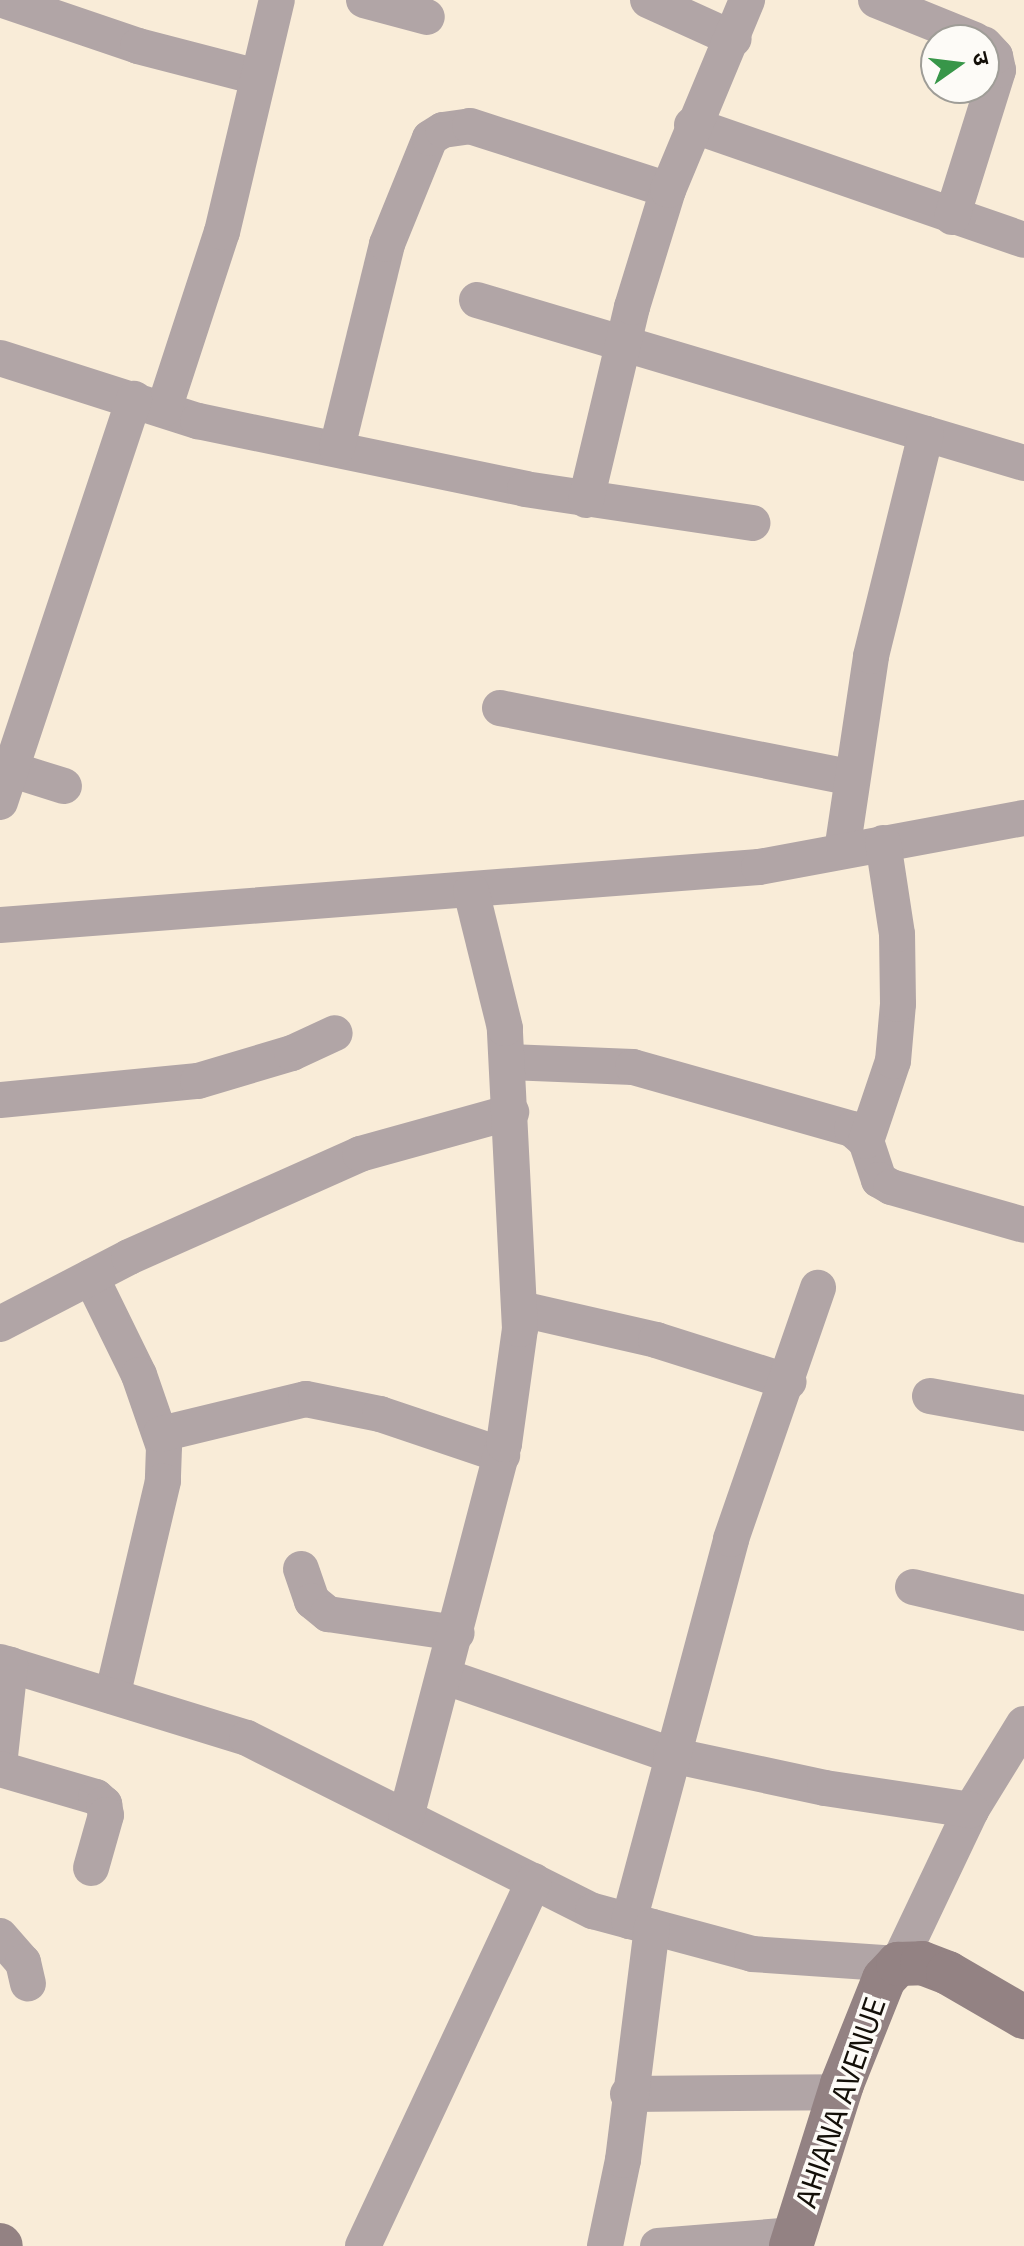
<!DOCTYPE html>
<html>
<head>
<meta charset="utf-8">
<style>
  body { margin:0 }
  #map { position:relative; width:1024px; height:2246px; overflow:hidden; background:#f9ecd8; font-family:"Space Grotesk","Noto Sans Devanagari",sans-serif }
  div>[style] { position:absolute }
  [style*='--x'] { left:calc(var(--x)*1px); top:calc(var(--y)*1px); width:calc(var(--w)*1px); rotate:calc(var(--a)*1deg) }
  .street>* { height:36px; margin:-18px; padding:0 18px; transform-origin:18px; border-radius:18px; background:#b1a5a6 }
  .secondary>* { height:44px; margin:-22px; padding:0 22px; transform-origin:22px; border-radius:22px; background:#938283 }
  span { translate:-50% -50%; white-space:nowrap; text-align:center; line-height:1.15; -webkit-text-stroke:7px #fdfbf7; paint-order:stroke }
  .street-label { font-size:30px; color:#130f08 }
  .north { position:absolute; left:920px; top:24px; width:80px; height:80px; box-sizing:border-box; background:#fdfbf7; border:2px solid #9f9d97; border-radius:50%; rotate:76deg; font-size:22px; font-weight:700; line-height:32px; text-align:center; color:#130f08 }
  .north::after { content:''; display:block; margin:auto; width:28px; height:36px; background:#389649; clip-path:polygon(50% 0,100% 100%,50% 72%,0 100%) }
</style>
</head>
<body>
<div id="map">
  <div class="street">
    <i style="--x:3;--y:0;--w:143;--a:18.8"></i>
    <i style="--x:138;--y:46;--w:124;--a:14.5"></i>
    <i style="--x:364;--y:0;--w:65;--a:15.1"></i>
    <i style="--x:648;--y:0;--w:94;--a:24.4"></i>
    <i style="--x:876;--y:0;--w:107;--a:22"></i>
    <i style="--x:692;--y:125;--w:351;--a:19.1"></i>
    <i style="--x:952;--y:217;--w:154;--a:-72.6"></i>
    <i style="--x:998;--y:70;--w:14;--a:-102"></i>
    <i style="--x:995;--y:56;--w:16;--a:-133"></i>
    <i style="--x:477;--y:300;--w:571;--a:16.59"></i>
    <i style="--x:0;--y:358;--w:208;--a:17.7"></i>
    <i style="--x:198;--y:421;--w:334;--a:11.7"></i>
    <i style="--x:525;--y:489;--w:230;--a:8.5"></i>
    <i style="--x:164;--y:409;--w:186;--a:-71.9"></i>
    <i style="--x:222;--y:232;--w:238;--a:-76.7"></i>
    <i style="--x:337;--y:448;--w:210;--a:-76.2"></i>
    <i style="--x:387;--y:244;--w:114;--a:-67.9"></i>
    <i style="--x:430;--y:138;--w:15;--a:-32"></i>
    <i style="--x:443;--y:130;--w:27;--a:-8"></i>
    <i style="--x:470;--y:126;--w:208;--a:17.9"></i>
    <i style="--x:586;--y:500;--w:198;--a:-76.6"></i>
    <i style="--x:632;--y:307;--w:122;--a:-72.9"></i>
    <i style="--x:668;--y:190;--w:206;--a:-67.4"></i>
    <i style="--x:500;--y:708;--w:359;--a:11.2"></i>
    <i style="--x:0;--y:766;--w:67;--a:17.4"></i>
    <i style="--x:0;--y:802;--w:425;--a:-71.6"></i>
    <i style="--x:842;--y:851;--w:197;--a:-81.5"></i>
    <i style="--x:871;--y:656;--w:229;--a:-76.1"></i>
    <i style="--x:0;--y:925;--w:761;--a:-4.37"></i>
    <i style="--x:759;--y:867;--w:269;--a:-10.5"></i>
    <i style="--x:509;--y:1062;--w:124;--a:2.3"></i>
    <i style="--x:633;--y:1067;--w:228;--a:15.8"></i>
    <i style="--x:852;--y:1129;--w:18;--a:41"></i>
    <i style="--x:866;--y:1141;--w:41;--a:71.6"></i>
    <i style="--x:879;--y:1180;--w:14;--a:30"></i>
    <i style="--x:891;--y:1187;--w:138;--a:15.9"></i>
    <i style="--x:0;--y:1100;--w:199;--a:-5.5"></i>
    <i style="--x:198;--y:1081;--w:98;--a:-16.6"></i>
    <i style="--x:292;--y:1053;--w:47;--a:-24.9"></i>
    <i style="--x:866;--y:1141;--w:84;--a:-71.4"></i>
    <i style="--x:893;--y:1061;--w:57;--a:-85"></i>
    <i style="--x:898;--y:1004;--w:70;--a:-90.8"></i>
    <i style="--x:897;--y:934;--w:92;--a:-98.7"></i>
    <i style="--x:91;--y:1277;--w:109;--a:63.9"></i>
    <i style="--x:139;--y:1375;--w:76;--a:70.9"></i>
    <i style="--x:164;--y:1447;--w:34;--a:92"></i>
    <i style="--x:163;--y:1481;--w:221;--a:103.3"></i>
    <i style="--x:521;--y:1309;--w:139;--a:12.9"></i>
    <i style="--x:656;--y:1340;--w:139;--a:17.5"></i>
    <i style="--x:0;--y:1324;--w:145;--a:-27.4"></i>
    <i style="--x:129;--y:1257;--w:253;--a:-24"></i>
    <i style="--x:360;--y:1154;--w:157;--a:-15.5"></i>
    <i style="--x:930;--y:1396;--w:96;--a:10.3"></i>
    <i style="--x:161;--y:1434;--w:149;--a:-13.6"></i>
    <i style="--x:306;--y:1399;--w:76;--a:11.5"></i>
    <i style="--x:380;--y:1414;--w:129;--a:18.6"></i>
    <i style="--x:301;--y:1569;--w:34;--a:71"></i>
    <i style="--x:312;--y:1601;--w:21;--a:39"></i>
    <i style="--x:328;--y:1614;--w:130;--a:8.4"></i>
    <i style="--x:913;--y:1587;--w:114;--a:13.2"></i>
    <i style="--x:0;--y:1662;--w:258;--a:17.1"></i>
    <i style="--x:247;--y:1738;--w:387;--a:26.6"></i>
    <i style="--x:593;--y:1911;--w:165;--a:15.1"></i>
    <i style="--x:752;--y:1954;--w:146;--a:3.9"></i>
    <i style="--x:898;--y:1964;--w:170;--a:-64.6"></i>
    <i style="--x:971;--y:1810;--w:101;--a:-58.4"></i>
    <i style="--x:446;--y:1677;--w:238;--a:19.1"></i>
    <i style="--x:671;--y:1755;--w:157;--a:12.1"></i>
    <i style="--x:825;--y:1788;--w:148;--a:8.6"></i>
    <i style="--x:0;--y:1756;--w:92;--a:-83.7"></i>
    <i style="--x:0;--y:1769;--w:100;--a:16.3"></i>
    <i style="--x:96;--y:1797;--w:11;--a:41"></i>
    <i style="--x:104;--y:1804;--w:11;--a:80"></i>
    <i style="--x:106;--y:1815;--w:55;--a:105.8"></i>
    <i style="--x:406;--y:1817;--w:386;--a:-75.3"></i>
    <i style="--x:504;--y:1444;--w:116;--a:-82.1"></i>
    <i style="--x:520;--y:1329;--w:301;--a:-92.9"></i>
    <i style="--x:505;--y:1028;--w:141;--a:-103.9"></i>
    <i style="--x:629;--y:1921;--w:395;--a:-75"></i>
    <i style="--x:731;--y:1539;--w:266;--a:-70.9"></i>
    <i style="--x:0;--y:1936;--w:35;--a:49"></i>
    <i style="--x:23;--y:1962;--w:22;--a:77"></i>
    <i style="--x:628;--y:2094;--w:212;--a:-0.5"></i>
    <i style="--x:363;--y:2246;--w:403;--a:-64.9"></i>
    <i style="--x:605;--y:2246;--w:88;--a:-78.2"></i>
    <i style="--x:623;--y:2160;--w:235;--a:-82.9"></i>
    <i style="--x:658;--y:2246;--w:137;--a:-4.6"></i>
  </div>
  <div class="secondary">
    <i style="--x:0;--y:2245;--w:1;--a:45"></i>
    <i style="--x:791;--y:2246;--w:170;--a:-72.5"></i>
    <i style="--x:842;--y:2084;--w:113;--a:-68.2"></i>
    <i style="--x:884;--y:1979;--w:21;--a:-47"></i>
    <i style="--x:898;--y:1964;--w:24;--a:-2"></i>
    <i style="--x:922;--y:1963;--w:28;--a:21"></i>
    <i style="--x:948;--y:1973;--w:88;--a:30.1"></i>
  </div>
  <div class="street-label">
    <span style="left:841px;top:2103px;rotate:-71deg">AHIANA AVENUE</span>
  </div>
  <div class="north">उ</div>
</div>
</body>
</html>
